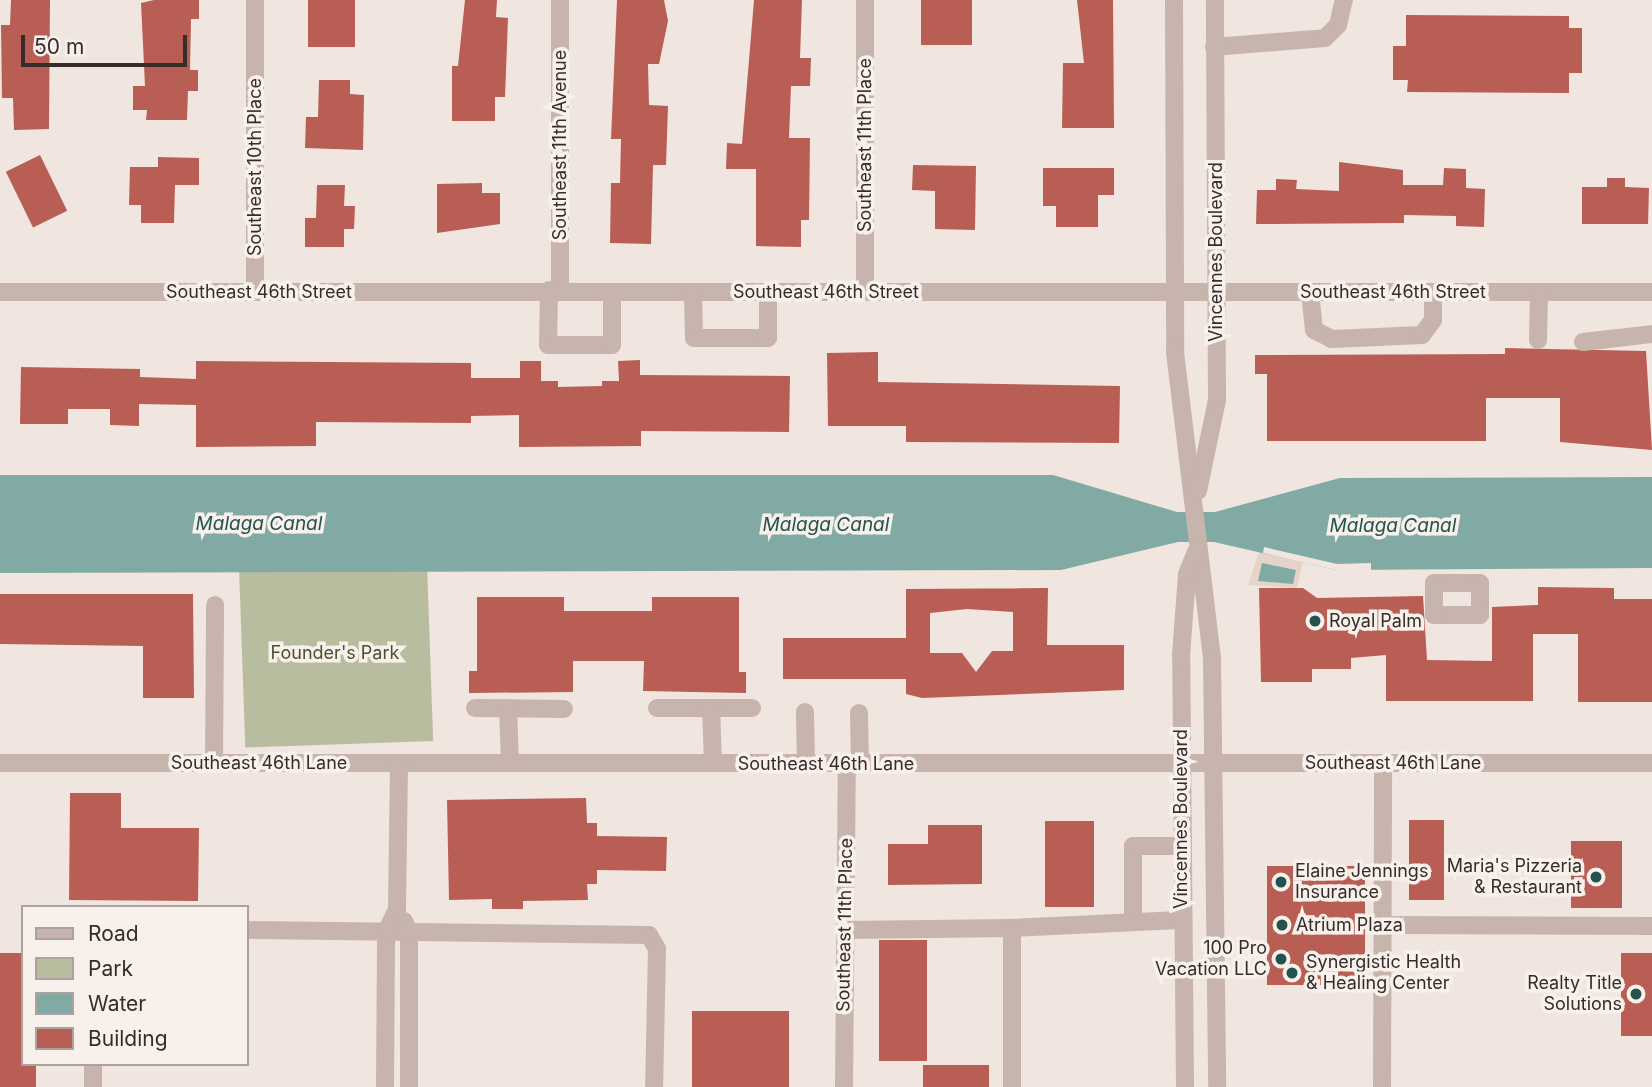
<!DOCTYPE html>
<html>
<head>
<meta charset="utf-8">
<style>
  body { margin:0 }
  #map { position:relative; width:1652px; height:1087px; overflow:hidden; background:#f0e5df; font-family:Inter,sans-serif }
  div>[style] { position:absolute }
  [style*='--x'] { left:calc(var(--x)*1px); top:calc(var(--y)*1px); width:calc(var(--w)*1px); rotate:calc(var(--a)*1deg) }
  .green>* { inset:0; background:#b8bda0; transform-origin:0 0 }
  .plaza>* { inset:0; background:#e6d4c8 }
  .water>* { inset:0; background:#81aaa5 }
  .pier>* { inset:0; background:#f0e5df }
  .building>* { inset:0; background:#b85e55; transform-origin:0 0 }
  .minor>* { height:18px; margin:-9px; padding:0 9px; transform-origin:9px; border-radius:9px; background:#c7b4ac }
  .dots>* { width:19px; height:19px; translate:-50% -50%; box-sizing:border-box; border:4px solid #f8f0eb; border-radius:50% }
  span { translate:-50% -50%; white-space:nowrap; text-align:center; line-height:1.15; -webkit-text-stroke:7px #f8f0eb; paint-order:stroke }
  .street-label { font-size:18px; color:#362c2a }
  .poi-label { font-size:18px; color:#362c2a }
  .left { translate:0 -50%; text-align:left }
  .right { translate:-100% -50%; text-align:right }
  .park-label { font-size:18px; color:#4a5131 }
  .water-label { font-size:19px; color:#24524e; font-style:italic }
  .legend { position:absolute; left:21px; top:905px; width:228px; height:161px; box-sizing:border-box; background:#f8f0eb; border:2px solid #aaa29e; margin:0; padding:9px 12px; list-style:none; font-size:21px; color:#362c2a }
  .legend li { display:flex; align-items:center; gap:14px; height:35px }
  .legend b { width:35px; border:2px solid #aaa29e }
  .scale { position:absolute; left:21px; top:35px; width:166px; height:32px; box-sizing:border-box; border:4px solid #362c2a; border-top:0; padding-left:9px; font-size:21px; line-height:24px; white-space:nowrap; color:#362c2a; -webkit-text-stroke:5px #f8f0eb; paint-order:stroke }
</style>
</head>
<body>
<div id="map">
  <div class="green">
    <i style="left:427px;top:564px;width:177px;height:188px;rotate:88deg"></i>
  </div>
  <div class="plaza">
    <i style="clip-path:polygon(1259px 552px,1303px 562px,1297px 588px,1248px 585px)"></i>
  </div>
  <div class="water">
    <i style="clip-path:polygon(0 475px,1053px 475px,1177px 512px,1215px 512px,1340px 478px,1652px 477px,1652px 568px,1336px 570px,1214px 542px,1178px 542px,1061px 570px,0 573px)"></i>
    <i style="clip-path:polygon(1262px 563px,1296px 570px,1293px 584px,1258px 581px)"></i>
  </div>
  <div class="pier">
    <i style="clip-path:polygon(1264px 547px,1337px 564px,1371px 563px,1371px 570px,1336px 570px,1263px 553px)"></i>
  </div>
  <div class="building">
    <i style="clip-path:polygon(11px 0,50px 0,49px 129px,14px 130px,13px 98px,2px 98px,1px 25px,10px 25px)"></i>
    <i style="clip-path:polygon(154px 0,199px 0,199px 19px,191px 19px,190px 70px,198px 70px,198px 91px,188px 91px,187px 120px,146px 120px,147px 110px,133px 110px,133px 86px,145px 86px,141px 3px)"></i>
    <i style="left:308px;top:0;width:47px;height:47px"></i>
    <i style="clip-path:polygon(465px 0,497px 0,496px 17px,508px 18px,505px 97px,495px 97px,495px 121px,452px 121px,452px 66px,458px 66px)"></i>
    <i style="clip-path:polygon(617px 0,664px 0,668px 21px,659px 64px,648px 64px,649px 105px,668px 106px,666px 165px,653px 165px,651px 244px,610px 243px,611px 183px,620px 183px,621px 139px,611px 139px)"></i>
    <i style="clip-path:polygon(754px 0,802px 0,800px 58px,811px 58px,810px 86px,791px 86px,789px 138px,810px 138px,809px 220px,801px 220px,801px 247px,756px 246px,756px 169px,726px 169px,727px 143px,742px 144px)"></i>
    <i style="left:921px;top:0;width:51px;height:45px"></i>
    <i style="clip-path:polygon(1077px 0,1113px 0,1114px 128px,1062px 128px,1063px 63px,1084px 63px)"></i>
    <i style="clip-path:polygon(1406px 15px,1569px 16px,1569px 28px,1582px 28px,1582px 73px,1569px 73px,1569px 93px,1407px 92px,1408px 80px,1393px 80px,1393px 46px,1406px 46px)"></i>
    <i style="clip-path:polygon(319px 80px,350px 80px,350px 94px,364px 95px,363px 150px,305px 148px,306px 117px,318px 117px)"></i>
    <i style="left:40px;top:155px;width:62px;height:38px;rotate:64deg"></i>
    <i style="clip-path:polygon(158px 157px,199px 158px,199px 185px,175px 185px,174px 223px,141px 223px,141px 205px,129px 205px,130px 167px,158px 167px)"></i>
    <i style="clip-path:polygon(1339px 162px,1403px 170px,1403px 185px,1443px 185px,1444px 168px,1466px 169px,1466px 188px,1485px 189px,1484px 227px,1456px 226px,1456px 216px,1404px 215px,1404px 223px,1256px 224px,1257px 190px,1276px 190px,1276px 179px,1297px 180px,1296px 189px,1339px 191px)"></i>
    <i style="clip-path:polygon(913px 165px,976px 166px,975px 230px,935px 229px,935px 191px,912px 190px)"></i>
    <i style="clip-path:polygon(1043px 168px,1114px 168px,1114px 195px,1098px 195px,1098px 227px,1056px 227px,1056px 206px,1043px 206px)"></i>
    <i style="clip-path:polygon(1607px 178px,1625px 178px,1625px 187px,1649px 188px,1648px 224px,1582px 224px,1582px 187px,1607px 187px)"></i>
    <i style="clip-path:polygon(482px 183px,482px 193px,500px 193px,500px 224px,437px 233px,437px 184px)"></i>
    <i style="clip-path:polygon(317px 185px,345px 185px,344px 206px,355px 206px,354px 229px,344px 229px,344px 247px,305px 247px,305px 218px,316px 218px)"></i>
    <i style="clip-path:polygon(1505px 348px,1646px 351px,1652px 450px,1560px 442px,1560px 398px,1486px 398px,1486px 441px,1267px 441px,1267px 374px,1255px 374px,1255px 355px,1505px 354px)"></i>
    <i style="clip-path:polygon(878px 352px,878px 382px,1120px 386px,1119px 443px,906px 442px,906px 426px,828px 426px,827px 353px)"></i>
    <i style="clip-path:polygon(640px 360px,640px 375px,790px 376px,789px 432px,641px 431px,641px 446px,519px 447px,519px 415px,471px 416px,471px 423px,316px 422px,316px 446px,196px 447px,196px 405px,139px 404px,139px 426px,110px 425px,110px 409px,68px 409px,68px 424px,20px 424px,21px 367px,140px 369px,140px 377px,196px 379px,196px 361px,471px 363px,471px 378px,520px 378px,520px 361px,541px 361px,541px 381px,558px 381px,558px 387px,602px 386px,602px 381px,619px 381px,618px 361px)"></i>
    <i style="clip-path:polygon(1538px 587px,1614px 588px,1614px 599px,1652px 599px,1652px 702px,1578px 702px,1578px 634px,1533px 634px,1533px 701px,1386px 701px,1386px 655px,1351px 658px,1351px 669px,1312px 669px,1312px 682px,1261px 682px,1259px 588px,1303px 588px,1317px 598px,1423px 596px,1427px 660px,1492px 661px,1492px 607px,1538px 605px)"></i>
    <i style="clip-path:polygon(evenodd,1048px 588px,1047px 645px,1124px 645px,1124px 690px,922px 698px,906px 694px,906px 679px,783px 679px,783px 638px,906px 638px,906px 589px,1048px 588px,967px 609px,1013px 612px,1013px 651px,992px 651px,976px 672px,962px 653px,930px 653px,930px 613px,967px 609px)"></i>
    <i style="clip-path:polygon(0 594px,193px 594px,194px 698px,143px 698px,143px 646px,0 644px)"></i>
    <i style="clip-path:polygon(477px 597px,564px 597px,564px 611px,652px 611px,652px 597px,739px 597px,739px 672px,746px 672px,746px 693px,643px 691px,644px 661px,573px 661px,573px 692px,469px 693px,469px 671px,477px 671px)"></i>
    <i style="clip-path:polygon(70px 793px,121px 793px,121px 828px,199px 828px,198px 901px,69px 900px)"></i>
    <i style="clip-path:polygon(586px 798px,587px 823px,597px 823px,597px 836px,667px 837px,666px 871px,597px 870px,597px 884px,587px 884px,588px 900px,523px 901px,523px 909px,492px 909px,492px 899px,449px 900px,447px 800px)"></i>
    <i style="left:1409px;top:820px;width:35px;height:80px"></i>
    <i style="left:1045px;top:821px;width:49px;height:86px"></i>
    <i style="clip-path:polygon(928px 825px,982px 825px,982px 884px,888px 885px,888px 844px,928px 844px)"></i>
    <i style="left:1571px;top:841px;width:51px;height:67px"></i>
    <i style="left:1267px;top:866px;width:98px;height:119px"></i>
    <i style="left:927px;top:940px;width:121px;height:48px;rotate:90deg"></i>
    <i style="clip-path:polygon(0 953px,23px 953px,23px 1064px,36px 1064px,36px 1087px,0 1087px)"></i>
    <i style="left:1621px;top:953px;width:31px;height:83px"></i>
    <i style="left:692px;top:1011px;width:97px;height:76px"></i>
    <i style="left:923px;top:1065px;width:66px;height:22px"></i>
  </div>
  <div class="minor">
    <i style="--x:255;--y:0;--w:292;--a:90"></i>
    <i style="--x:560;--y:0;--w:290;--a:90"></i>
    <i style="--x:865;--y:0;--w:291;--a:90"></i>
    <i style="--x:1174;--y:0;--w:352;--a:89.8"></i>
    <i style="--x:1175;--y:352;--w:310;--a:83.1"></i>
    <i style="--x:1212;--y:660;--w:427;--a:89.3"></i>
    <i style="--x:1214;--y:47;--w:111;--a:-4.6"></i>
    <i style="--x:1325;--y:38;--w:18;--a:-45"></i>
    <i style="--x:1338;--y:25;--w:26;--a:-77"></i>
    <i style="--x:549;--y:290;--w:55;--a:91"></i>
    <i style="--x:548;--y:345;--w:64;--a:0"></i>
    <i style="--x:612;--y:345;--w:53;--a:-90"></i>
    <i style="--x:0;--y:292;--w:1652;--a:0"></i>
    <i style="--x:1310;--y:292;--w:38;--a:84"></i>
    <i style="--x:1314;--y:330;--w:20;--a:27"></i>
    <i style="--x:1332;--y:339;--w:90;--a:-2.5"></i>
    <i style="--x:1422;--y:335;--w:19;--a:-54"></i>
    <i style="--x:1433;--y:320;--w:28;--a:-90"></i>
    <i style="--x:693;--y:293;--w:45;--a:88.7"></i>
    <i style="--x:694;--y:338;--w:74;--a:0"></i>
    <i style="--x:768;--y:338;--w:46;--a:-90"></i>
    <i style="--x:1538;--y:340;--w:48;--a:-88.8"></i>
    <i style="--x:1583;--y:342;--w:69;--a:-6.6"></i>
    <i style="--x:1198;--y:491;--w:93;--a:-78.2"></i>
    <i style="--x:1217;--y:400;--w:400;--a:-90.3"></i>
    <i style="--x:1434;--y:583;--w:46;--a:0"></i>
    <i style="--x:1480;--y:583;--w:32;--a:90"></i>
    <i style="--x:1480;--y:615;--w:46;--a:180"></i>
    <i style="--x:1434;--y:615;--w:32;--a:-90"></i>
    <i style="--x:475;--y:708;--w:89;--a:0.6"></i>
    <i style="--x:508;--y:708;--w:55;--a:87.9"></i>
    <i style="--x:657;--y:708;--w:95;--a:0"></i>
    <i style="--x:711;--y:708;--w:55;--a:87.9"></i>
    <i style="--x:805;--y:712;--w:52;--a:88.9"></i>
    <i style="--x:859;--y:713;--w:51;--a:88.9"></i>
    <i style="--x:0;--y:763;--w:1652;--a:0"></i>
    <i style="--x:214;--y:763;--w:158;--a:-89.6"></i>
    <i style="--x:1133;--y:920;--w:74;--a:-90"></i>
    <i style="--x:1133;--y:846;--w:46;--a:0"></i>
    <i style="--x:404;--y:921;--w:12;--a:66"></i>
    <i style="--x:409;--y:932;--w:155;--a:90"></i>
    <i style="--x:1382;--y:925;--w:270;--a:0.2"></i>
    <i style="--x:1012;--y:928;--w:168;--a:-2.7"></i>
    <i style="--x:247;--y:930;--w:402;--a:0.7"></i>
    <i style="--x:649;--y:935;--w:16;--a:60"></i>
    <i style="--x:657;--y:949;--w:138;--a:91.2"></i>
    <i style="--x:845;--y:930;--w:167;--a:-0.7"></i>
    <i style="--x:1012;--y:928;--w:159;--a:90"></i>
    <i style="--x:93;--y:1087;--w:23;--a:-90"></i>
    <i style="--x:385;--y:1087;--w:155;--a:-89.6"></i>
    <i style="--x:386;--y:932;--w:25;--a:-64"></i>
    <i style="--x:397;--y:909;--w:146;--a:-89.2"></i>
    <i style="--x:844;--y:1087;--w:323;--a:-89.5"></i>
    <i style="--x:1185;--y:1087;--w:431;--a:-90.5"></i>
    <i style="--x:1181;--y:656;--w:82;--a:-85.8"></i>
    <i style="--x:1187;--y:574;--w:24;--a:-68"></i>
    <i style="--x:1382;--y:1087;--w:324;--a:-89.8"></i>
  </div>
  <div class="dots">
    <i style="left:1315px;top:621px;background:#24524e"></i>
    <i style="left:1596px;top:877px;background:#24524e"></i>
    <i style="left:1281px;top:882px;background:#24524e"></i>
    <i style="left:1282px;top:925px;background:#24524e"></i>
    <i style="left:1281px;top:959px;background:#24524e"></i>
    <i style="left:1292px;top:973px;background:#24524e"></i>
    <i style="left:1636px;top:994px;background:#24524e"></i>
  </div>
  <div class="street-label">
    <span style="left:560px;top:145px;rotate:-90deg">Southeast 11th Avenue</span>
    <span style="left:865px;top:145px;rotate:-90deg">Southeast 11th Place</span>
    <span style="left:255px;top:167px;rotate:-90deg">Southeast 10th Place</span>
    <span style="left:1216px;top:252px;rotate:-90deg">Vincennes Boulevard</span>
    <span style="left:259px;top:292px">Southeast 46th Street</span>
    <span style="left:826px;top:292px">Southeast 46th Street</span>
    <span style="left:1393px;top:292px">Southeast 46th Street</span>
    <span style="left:259px;top:763px">Southeast 46th Lane</span>
    <span style="left:1393px;top:763px">Southeast 46th Lane</span>
    <span style="left:826px;top:764px">Southeast 46th Lane</span>
    <span style="left:1181px;top:819px;rotate:-90deg">Vincennes Boulevard</span>
    <span style="left:845px;top:925px;rotate:-89deg">Southeast 11th Place</span>
  </div>
  <div class="poi-label">
    <span class="left" style="left:1329px;top:621px">Royal Palm</span>
    <span class="right" style="left:1582px;top:877px">Maria's Pizzeria<br>&amp; Restaurant</span>
    <span class="left" style="left:1295px;top:882px">Elaine Jennings<br>Insurance</span>
    <span class="left" style="left:1296px;top:925px">Atrium Plaza</span>
    <span class="right" style="left:1267px;top:959px">100 Pro<br>Vacation LLC</span>
    <span class="left" style="left:1306px;top:973px">Synergistic Health<br>&amp; Healing Center</span>
    <span class="right" style="left:1622px;top:994px">Realty Title<br>Solutions</span>
  </div>
  <div class="park-label">
    <span style="left:335px;top:653px">Founder's Park</span>
  </div>
  <div class="water-label">
    <span style="left:259px;top:524px">Malaga Canal</span>
    <span style="left:826px;top:525px">Malaga Canal</span>
    <span style="left:1393px;top:526px">Malaga Canal</span>
  </div>
  <ul class="legend">
  <li><b style="height:9px;background:#c7b4ac"></b>Road</li>
  <li><b style="height:19px;background:#b8bda0"></b>Park</li>
  <li><b style="height:19px;background:#81aaa5"></b>Water</li>
  <li><b style="height:19px;background:#b85e55"></b>Building</li>
  </ul>
  <div class="scale">50 m</div>
</div>
</body>
</html>
